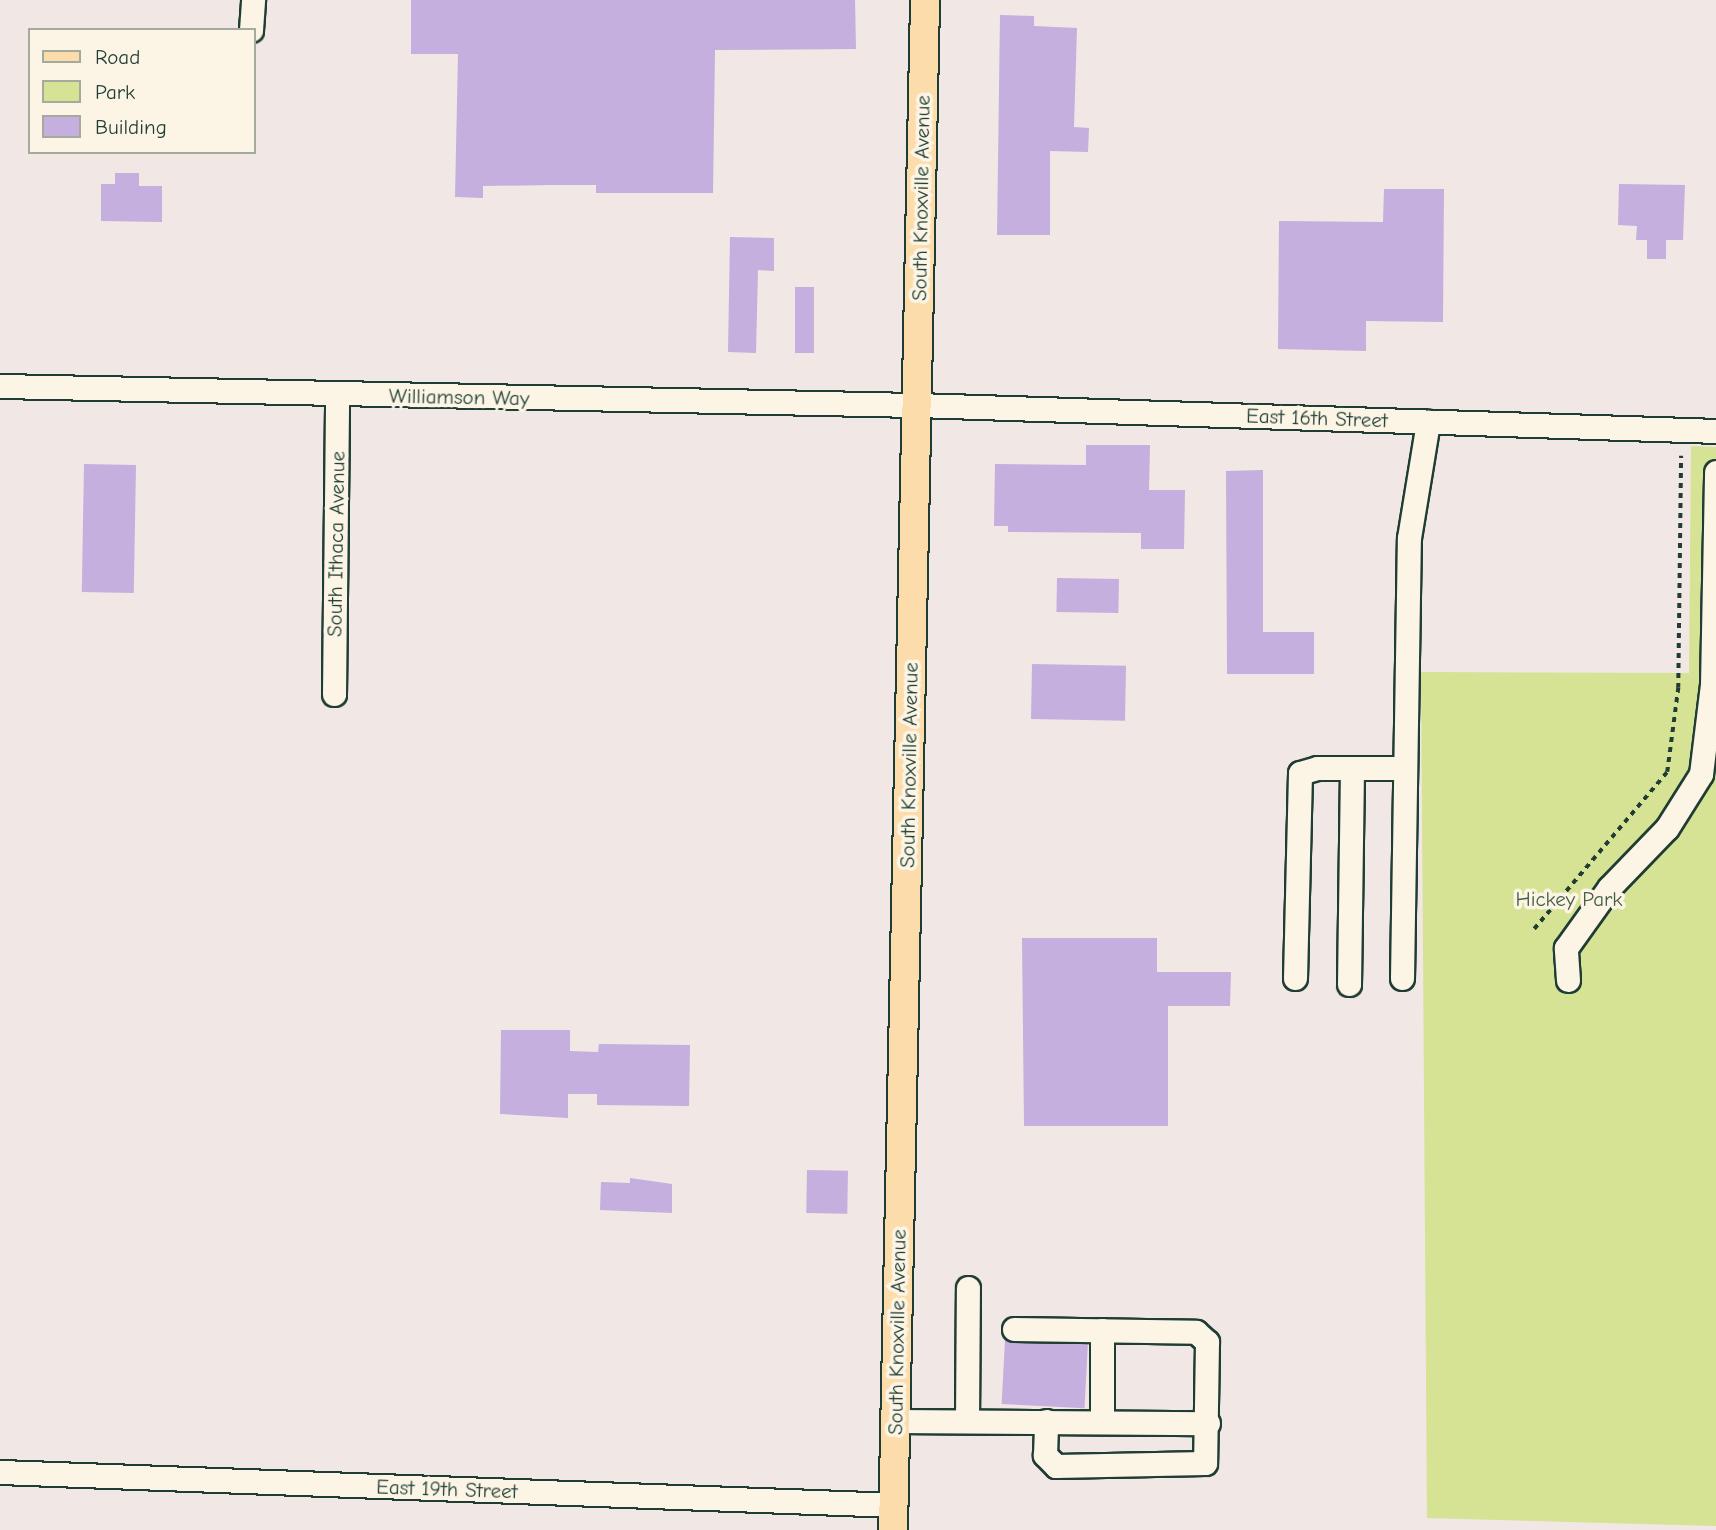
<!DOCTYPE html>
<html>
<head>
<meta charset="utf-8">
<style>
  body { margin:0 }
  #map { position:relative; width:1716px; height:1530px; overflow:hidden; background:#f1e7e4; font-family:"Comic Neue",sans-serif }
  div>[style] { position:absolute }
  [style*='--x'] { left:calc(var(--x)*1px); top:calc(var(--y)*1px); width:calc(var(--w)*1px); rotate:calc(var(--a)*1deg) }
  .green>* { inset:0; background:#d6e294 }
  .building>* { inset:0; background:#c4afde; transform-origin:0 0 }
  .path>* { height:3.5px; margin-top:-1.75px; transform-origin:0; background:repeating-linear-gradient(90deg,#1f3d34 0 5px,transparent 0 10px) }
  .roads { filter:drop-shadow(2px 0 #1f3d34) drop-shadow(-2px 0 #1f3d34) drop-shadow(0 2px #1f3d34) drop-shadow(0 -2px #1f3d34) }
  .minor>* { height:23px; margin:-11.5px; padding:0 11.5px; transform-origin:11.5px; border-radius:11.5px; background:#fcf5e5 }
  .major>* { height:28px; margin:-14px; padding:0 14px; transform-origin:14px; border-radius:14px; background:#fddcac }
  span { translate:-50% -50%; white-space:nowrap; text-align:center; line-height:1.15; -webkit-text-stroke:7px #fcf5e5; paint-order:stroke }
  .street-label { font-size:21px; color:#1f3d34 }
  .park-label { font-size:21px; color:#445e47 }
  .legend { position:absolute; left:28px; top:28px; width:228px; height:126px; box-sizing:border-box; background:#fcf5e5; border:2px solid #a4ab9e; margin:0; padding:9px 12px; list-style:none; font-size:21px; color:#1f3d34 }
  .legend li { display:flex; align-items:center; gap:14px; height:35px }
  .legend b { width:35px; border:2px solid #a4ab9e }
</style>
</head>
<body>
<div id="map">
  <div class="green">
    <i style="clip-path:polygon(1691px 446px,1716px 447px,1716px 1526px,1427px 1518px,1421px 672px,1689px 673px)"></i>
  </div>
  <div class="building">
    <i style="clip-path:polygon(411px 0,855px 0,856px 49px,715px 50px,713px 193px,596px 193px,596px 185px,551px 185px,483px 186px,483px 198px,455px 197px,458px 54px,411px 54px)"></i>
    <i style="clip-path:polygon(1000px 15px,1034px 16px,1034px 26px,1077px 28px,1074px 127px,1089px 128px,1088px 152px,1050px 151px,1050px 235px,997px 235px)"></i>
    <i style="clip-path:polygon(115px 173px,139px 173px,139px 186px,162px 186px,162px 222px,101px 221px,101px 184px,115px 184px)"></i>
    <i style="clip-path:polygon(1619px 184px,1685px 185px,1683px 240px,1666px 240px,1666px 259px,1647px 259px,1647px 240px,1636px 240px,1637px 226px,1618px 225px)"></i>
    <i style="clip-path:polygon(1384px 189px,1444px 189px,1443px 322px,1366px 321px,1366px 351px,1278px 349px,1279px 221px,1383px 222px)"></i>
    <i style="clip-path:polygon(730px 237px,774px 238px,774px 271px,758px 270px,756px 353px,728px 352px)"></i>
    <i style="left:795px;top:287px;width:19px;height:66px"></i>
    <i style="clip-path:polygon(1086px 445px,1150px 445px,1149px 490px,1185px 490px,1184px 549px,1141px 549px,1141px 533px,1008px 532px,1008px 526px,994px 526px,995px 464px,1086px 465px)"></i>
    <i style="left:84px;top:464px;width:52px;height:128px;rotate:1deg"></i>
    <i style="clip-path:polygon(1263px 470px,1263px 632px,1314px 632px,1314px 674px,1227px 674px,1226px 471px)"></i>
    <i style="left:1057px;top:578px;width:62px;height:34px;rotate:1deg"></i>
    <i style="left:1032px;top:664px;width:94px;height:55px;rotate:1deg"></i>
    <i style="clip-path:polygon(1022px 938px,1157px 938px,1157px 972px,1231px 972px,1230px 1006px,1168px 1006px,1168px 1126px,1024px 1126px)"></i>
    <i style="clip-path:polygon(501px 1030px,570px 1030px,570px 1051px,598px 1052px,599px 1044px,690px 1045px,689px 1106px,597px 1105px,597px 1094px,568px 1094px,568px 1118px,500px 1114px)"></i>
    <i style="left:807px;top:1170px;width:41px;height:43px;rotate:1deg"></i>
    <i style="clip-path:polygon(630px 1178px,672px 1184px,672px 1213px,600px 1210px,601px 1182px,630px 1183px)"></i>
    <i style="left:1005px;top:1340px;width:83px;height:64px;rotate:3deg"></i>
  </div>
  <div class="path">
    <i style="--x:1534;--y:929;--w:206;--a:-49.7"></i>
    <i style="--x:1667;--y:772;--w:85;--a:-82.5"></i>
    <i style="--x:1678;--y:688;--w:232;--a:-89.3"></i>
  </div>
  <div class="roads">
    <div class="minor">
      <i style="--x:251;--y:30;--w:30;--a:-86"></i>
      <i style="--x:0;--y:386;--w:917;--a:1.19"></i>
      <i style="--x:917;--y:405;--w:799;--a:1.86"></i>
      <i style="--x:334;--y:694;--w:299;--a:-89.4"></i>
      <i style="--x:1295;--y:978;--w:205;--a:-88.6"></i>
      <i style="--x:1300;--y:773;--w:18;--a:-16"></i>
      <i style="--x:1317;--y:768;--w:87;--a:0"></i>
      <i style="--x:1402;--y:978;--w:440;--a:-89.1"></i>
      <i style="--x:1409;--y:538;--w:118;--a:-80.7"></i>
      <i style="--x:1568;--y:980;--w:32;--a:-94"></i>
      <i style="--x:1566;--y:948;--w:74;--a:-54.4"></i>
      <i style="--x:1609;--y:888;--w:83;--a:-46"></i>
      <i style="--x:1667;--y:828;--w:64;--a:-57.8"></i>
      <i style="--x:1701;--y:774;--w:90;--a:-83"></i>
      <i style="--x:1712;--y:685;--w:213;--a:-88.9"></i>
      <i style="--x:1349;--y:984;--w:212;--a:-89.2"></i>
      <i style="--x:1014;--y:1329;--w:182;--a:0.9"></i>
      <i style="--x:1196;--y:1332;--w:15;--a:42"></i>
      <i style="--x:1207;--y:1342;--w:121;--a:90.9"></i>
      <i style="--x:1205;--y:1463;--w:149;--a:178.8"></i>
      <i style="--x:1056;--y:1466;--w:16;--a:-135"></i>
      <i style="--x:1045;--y:1455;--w:34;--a:-88"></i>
      <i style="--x:895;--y:1421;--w:313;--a:0.4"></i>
      <i style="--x:967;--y:1421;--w:133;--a:-89.6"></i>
      <i style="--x:1102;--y:1422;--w:92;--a:-90"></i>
      <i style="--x:0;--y:1472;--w:895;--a:2.11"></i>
    </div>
    <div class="major">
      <i style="--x:893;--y:1530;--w:1530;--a:-88.8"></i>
    </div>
  </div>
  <div class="street-label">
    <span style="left:921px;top:198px;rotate:-89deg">South Knoxville Avenue</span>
    <span style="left:459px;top:397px;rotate:1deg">Williamson Way</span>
    <span style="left:1317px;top:418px;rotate:2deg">East 16th Street</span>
    <span style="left:336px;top:544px;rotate:-89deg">South Ithaca Avenue</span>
    <span style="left:909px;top:765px;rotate:-89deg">South Knoxville Avenue</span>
    <span style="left:897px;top:1332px;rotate:-89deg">South Knoxville Avenue</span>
    <span style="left:447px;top:1489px;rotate:2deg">East 19th Street</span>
  </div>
  <div class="park-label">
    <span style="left:1569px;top:899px">Hickey Park</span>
  </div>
  <ul class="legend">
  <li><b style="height:9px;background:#fddcac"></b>Road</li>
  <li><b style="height:19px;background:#d6e294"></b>Park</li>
  <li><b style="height:19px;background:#c4afde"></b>Building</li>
  </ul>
</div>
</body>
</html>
